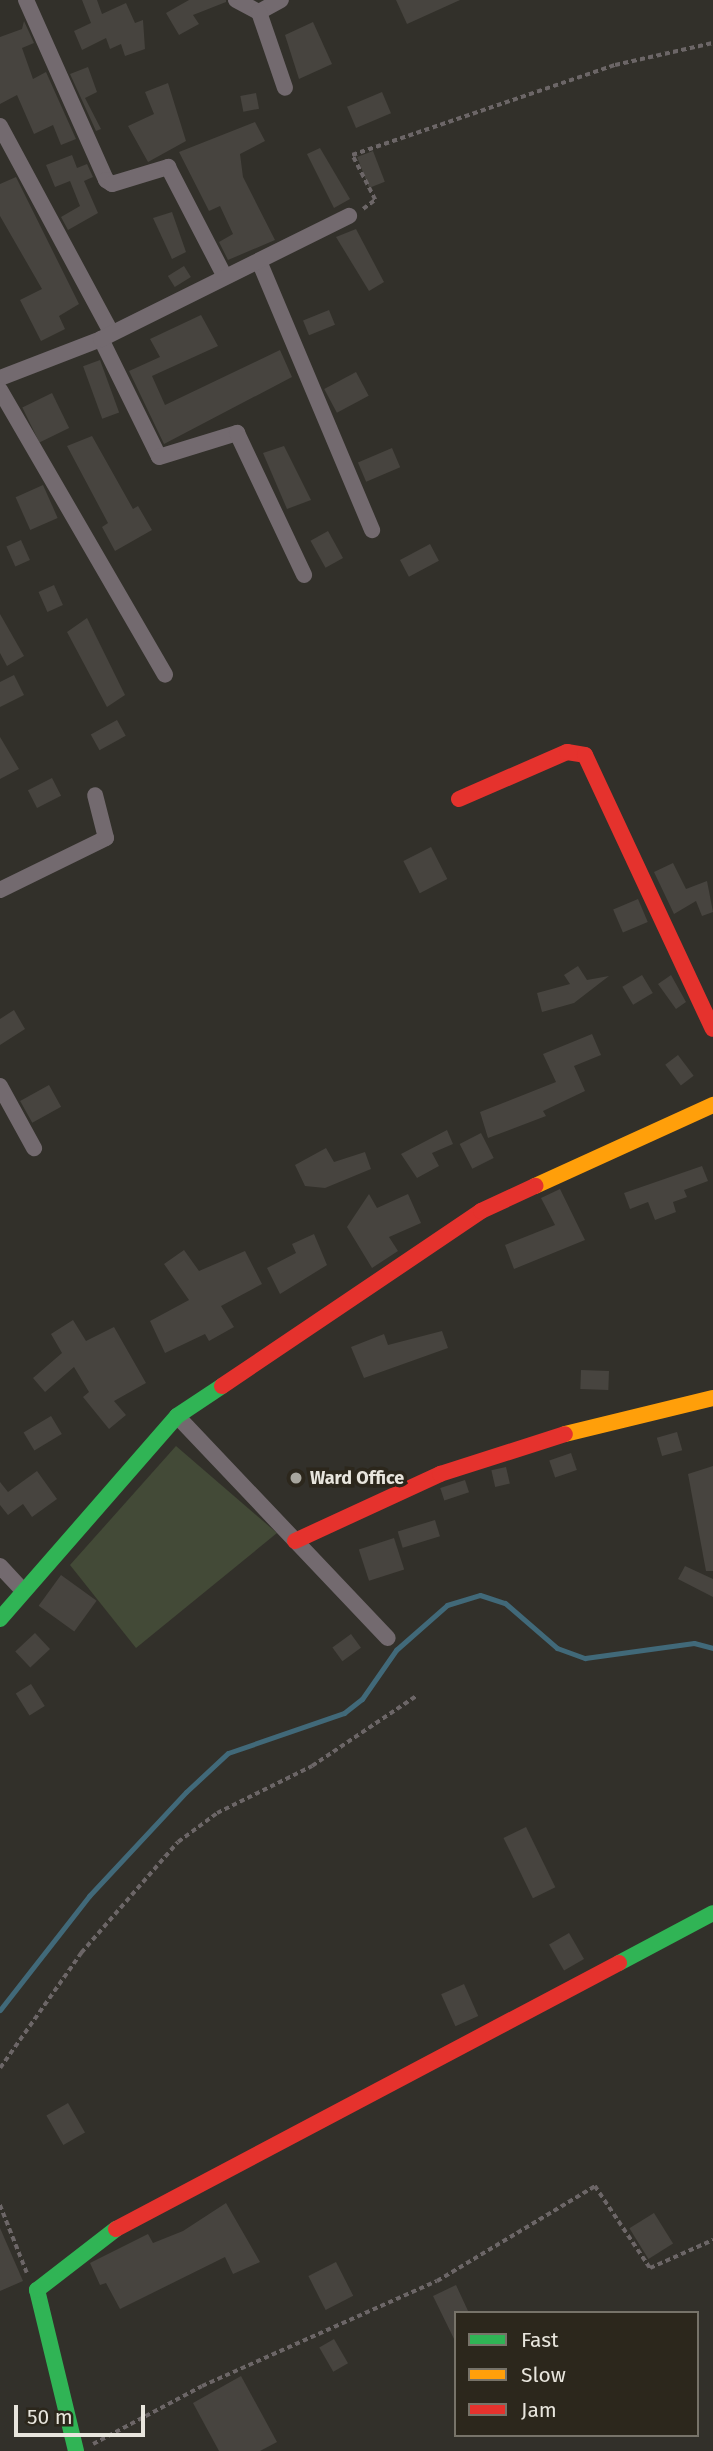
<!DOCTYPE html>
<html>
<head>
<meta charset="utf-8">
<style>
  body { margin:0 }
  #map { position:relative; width:713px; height:2451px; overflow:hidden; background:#32302a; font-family:"Fira Sans",sans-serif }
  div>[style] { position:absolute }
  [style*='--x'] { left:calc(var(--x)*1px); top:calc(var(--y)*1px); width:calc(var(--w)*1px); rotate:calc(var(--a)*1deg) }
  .green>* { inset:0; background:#434a37 }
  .stream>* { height:5px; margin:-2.5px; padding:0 2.5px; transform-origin:2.5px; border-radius:2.5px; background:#416979 }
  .building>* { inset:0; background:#47443f; transform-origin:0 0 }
  .path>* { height:3.5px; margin-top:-1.75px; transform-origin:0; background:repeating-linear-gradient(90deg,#6c6667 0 5px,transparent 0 8.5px) }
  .street>* { height:16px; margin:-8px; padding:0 8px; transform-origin:8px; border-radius:8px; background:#736a6f }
  .fast>* { height:16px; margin:-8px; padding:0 8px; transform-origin:8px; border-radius:8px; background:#30b455 }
  .slow>* { height:16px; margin:-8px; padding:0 8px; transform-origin:8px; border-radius:8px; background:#ff9f0a }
  .jam>* { height:16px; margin:-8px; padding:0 8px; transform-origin:8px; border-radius:8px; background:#e5322d }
  .dots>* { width:19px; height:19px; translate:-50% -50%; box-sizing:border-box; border:4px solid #2c271c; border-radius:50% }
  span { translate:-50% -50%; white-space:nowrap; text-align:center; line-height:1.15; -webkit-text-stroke:7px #2c271c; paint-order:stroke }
  .poi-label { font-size:18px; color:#e8e5dd; font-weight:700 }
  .left { translate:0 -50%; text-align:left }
  .legend { position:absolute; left:454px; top:2311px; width:245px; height:126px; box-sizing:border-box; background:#2c271c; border:2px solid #777369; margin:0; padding:9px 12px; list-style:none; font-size:21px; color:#e8e5dd }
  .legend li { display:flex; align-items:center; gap:14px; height:35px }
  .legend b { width:35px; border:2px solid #777369 }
  .scale { position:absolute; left:14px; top:2405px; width:131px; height:32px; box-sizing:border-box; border:4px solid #e8e5dd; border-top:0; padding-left:9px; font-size:21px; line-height:24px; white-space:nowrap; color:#e8e5dd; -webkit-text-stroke:5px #2c271c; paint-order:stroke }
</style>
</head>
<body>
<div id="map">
  <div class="green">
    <i style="clip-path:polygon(176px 1446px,277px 1533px,136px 1648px,70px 1565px)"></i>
  </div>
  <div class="stream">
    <i style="--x:0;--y:2010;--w:145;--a:-52"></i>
    <i style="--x:89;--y:1896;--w:142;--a:-47"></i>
    <i style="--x:186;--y:1792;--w:57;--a:-42.9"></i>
    <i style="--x:228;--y:1753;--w:123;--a:-19"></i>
    <i style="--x:344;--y:1713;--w:23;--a:-38"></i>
    <i style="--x:362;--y:1699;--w:60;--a:-55.2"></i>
    <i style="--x:396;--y:1650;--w:68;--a:-41.4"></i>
    <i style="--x:447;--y:1605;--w:34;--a:-17"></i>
    <i style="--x:480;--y:1595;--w:26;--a:18"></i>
    <i style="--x:505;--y:1603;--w:69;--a:40.9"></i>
    <i style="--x:557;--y:1648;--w:30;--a:20"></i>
    <i style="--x:585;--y:1658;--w:110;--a:-7.8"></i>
    <i style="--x:694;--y:1643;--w:20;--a:15"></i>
  </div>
  <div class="building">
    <i style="clip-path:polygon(82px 0,97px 0,102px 14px,126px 3px,135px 23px,143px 20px,145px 49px,125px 56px,121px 44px,110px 49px,106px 38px,82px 50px,74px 31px,91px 23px)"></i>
    <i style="clip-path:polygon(189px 0,226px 0,226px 2px,193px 15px,199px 24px,179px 35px,166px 13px)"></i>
    <i style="clip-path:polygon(396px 0,460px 0,407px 24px)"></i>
    <i style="clip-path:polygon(24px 21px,34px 43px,22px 48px,33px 79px,46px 72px,76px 139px,61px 145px,53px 125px,34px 134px,17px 95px,0 104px,0 37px,22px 29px)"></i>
    <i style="clip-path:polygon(313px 22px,332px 64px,299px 79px,285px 35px)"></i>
    <i style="clip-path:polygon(88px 67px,97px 92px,85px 98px,101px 129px,96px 131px,70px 74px)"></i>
    <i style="clip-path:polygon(168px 83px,186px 141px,148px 162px,128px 126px,154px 114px,145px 92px)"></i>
    <i style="left:382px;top:92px;width:23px;height:38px;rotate:67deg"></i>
    <i style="left:256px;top:93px;width:16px;height:16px;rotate:79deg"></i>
    <i style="clip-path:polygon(255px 122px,265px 141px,240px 154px,243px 177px,275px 240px,228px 260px,219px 242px,233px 234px,220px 206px,209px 211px,179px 152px)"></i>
    <i style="clip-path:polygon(320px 148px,350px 199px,334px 208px,307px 154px)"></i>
    <i style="left:373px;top:151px;width:33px;height:17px;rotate:69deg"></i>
    <i style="clip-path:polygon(72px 155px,77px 168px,87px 164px,93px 177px,84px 181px,98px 213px,68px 230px,61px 217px,80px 206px,70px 181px,55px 187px,46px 165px)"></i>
    <i style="clip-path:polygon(16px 177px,79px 304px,59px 316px,65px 329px,41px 341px,20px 300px,42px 289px,0 216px,0 184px)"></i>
    <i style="clip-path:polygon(172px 212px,186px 252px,172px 259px,153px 218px)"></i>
    <i style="clip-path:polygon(356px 229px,384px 282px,369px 291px,336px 237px)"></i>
    <i style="left:184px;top:266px;width:13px;height:19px;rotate:58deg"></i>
    <i style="left:329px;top:310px;width:16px;height:28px;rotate:68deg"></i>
    <i style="clip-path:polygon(201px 315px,218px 346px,152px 376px,165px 405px,280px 350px,292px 377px,164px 444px,129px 371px,160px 357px,150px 339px)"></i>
    <i style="left:100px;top:360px;width:56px;height:18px;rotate:70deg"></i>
    <i style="left:356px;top:372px;width:27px;height:36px;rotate:62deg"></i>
    <i style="left:52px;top:393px;width:39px;height:33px;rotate:64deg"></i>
    <i style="clip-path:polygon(92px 436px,133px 509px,138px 506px,152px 530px,115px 551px,102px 527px,108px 523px,67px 446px)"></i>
    <i style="clip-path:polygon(284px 446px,311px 500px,287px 509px,263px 453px)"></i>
    <i style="left:392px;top:448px;width:21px;height:37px;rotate:67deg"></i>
    <i style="left:43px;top:485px;width:36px;height:30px;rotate:66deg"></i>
    <i style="left:328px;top:531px;width:31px;height:20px;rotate:61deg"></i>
    <i style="left:21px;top:540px;width:22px;height:16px;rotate:66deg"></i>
    <i style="left:430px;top:544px;width:19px;height:34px;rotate:62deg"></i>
    <i style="left:54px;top:585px;width:22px;height:17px;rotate:66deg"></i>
    <i style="clip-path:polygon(0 614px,24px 656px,7px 666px,0 653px)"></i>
    <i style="clip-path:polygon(87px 618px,125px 695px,107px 707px,67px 632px)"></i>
    <i style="clip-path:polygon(14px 675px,24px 695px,0 707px,0 682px)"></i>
    <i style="left:117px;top:720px;width:18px;height:30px;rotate:61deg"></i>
    <i style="clip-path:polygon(0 737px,19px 769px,0 779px)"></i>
    <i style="left:52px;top:778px;width:20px;height:27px;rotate:63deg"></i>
    <i style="left:431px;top:847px;width:36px;height:31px;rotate:63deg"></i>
    <i style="clip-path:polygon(673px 863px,686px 889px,707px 881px,713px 912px,702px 916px,696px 901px,674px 914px,654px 872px)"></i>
    <i style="left:638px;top:899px;width:25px;height:27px;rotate:67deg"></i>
    <i style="clip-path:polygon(578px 966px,587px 980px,609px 976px,574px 1003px,542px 1012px,537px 993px,570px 984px,564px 975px)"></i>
    <i style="left:642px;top:975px;width:21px;height:23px;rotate:59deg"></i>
    <i style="clip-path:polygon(671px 975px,686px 1002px,676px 1009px,658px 984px)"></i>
    <i style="clip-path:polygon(14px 1010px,25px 1029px,0 1045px,0 1019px)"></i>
    <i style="clip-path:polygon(592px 1034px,601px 1055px,574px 1066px,585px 1091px,543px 1111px,546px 1116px,488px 1138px,480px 1112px,556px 1082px,543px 1054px)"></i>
    <i style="left:678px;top:1055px;width:26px;height:16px;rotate:53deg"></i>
    <i style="left:49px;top:1085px;width:25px;height:33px;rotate:61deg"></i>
    <i style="clip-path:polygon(447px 1130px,453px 1144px,432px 1153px,439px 1166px,417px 1178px,401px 1154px)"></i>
    <i style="left:481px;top:1133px;width:28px;height:24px;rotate:63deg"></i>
    <i style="clip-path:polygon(326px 1148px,334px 1162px,365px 1152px,371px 1169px,325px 1188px,305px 1186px,295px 1165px)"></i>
    <i style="clip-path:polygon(702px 1166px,708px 1181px,684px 1190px,687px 1197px,673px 1202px,676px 1212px,655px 1220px,648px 1202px,630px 1209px,624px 1193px)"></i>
    <i style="clip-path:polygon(560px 1189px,585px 1240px,514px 1269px,505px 1245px,555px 1225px,541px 1198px)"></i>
    <i style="clip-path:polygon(369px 1194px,377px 1208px,408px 1194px,421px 1223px,389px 1237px,398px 1251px,372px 1268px,347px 1227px)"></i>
    <i style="clip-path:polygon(314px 1234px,327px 1265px,280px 1294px,267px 1268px,296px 1253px,292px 1244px)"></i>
    <i style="clip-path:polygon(184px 1250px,199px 1271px,245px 1251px,262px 1284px,221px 1306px,234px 1327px,209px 1341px,205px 1334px,165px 1353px,150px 1321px,189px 1300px,164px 1264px)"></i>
    <i style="clip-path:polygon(73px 1320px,86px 1341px,114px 1327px,146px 1383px,114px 1401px,126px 1415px,109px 1429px,83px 1397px,89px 1392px,74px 1367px,45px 1392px,33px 1378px,62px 1353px,51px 1334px)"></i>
    <i style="clip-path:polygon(442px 1331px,448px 1348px,364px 1378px,351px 1347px,384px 1334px,388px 1345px)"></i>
    <i style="left:581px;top:1370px;width:28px;height:19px;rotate:2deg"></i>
    <i style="left:51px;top:1416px;width:21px;height:32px;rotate:59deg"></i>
    <i style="left:677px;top:1432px;width:19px;height:21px;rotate:74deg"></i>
    <i style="left:571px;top:1453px;width:18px;height:23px;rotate:71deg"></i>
    <i style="clip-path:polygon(713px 1466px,713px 1571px,706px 1571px,688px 1474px)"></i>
    <i style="left:506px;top:1467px;width:17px;height:15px;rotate:77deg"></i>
    <i style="clip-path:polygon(37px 1471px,57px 1499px,32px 1517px,23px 1504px,8px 1515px,0 1505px,0 1482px,8px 1492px)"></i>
    <i style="left:465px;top:1480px;width:13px;height:26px;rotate:72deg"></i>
    <i style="left:435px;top:1520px;width:17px;height:39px;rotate:73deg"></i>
    <i style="left:394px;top:1538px;width:33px;height:37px;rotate:72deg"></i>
    <i style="clip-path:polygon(685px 1566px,713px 1579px,713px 1597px,678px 1579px)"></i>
    <i style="left:61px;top:1575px;width:44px;height:38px;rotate:36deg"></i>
    <i style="left:35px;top:1633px;width:22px;height:27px;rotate:47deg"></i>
    <i style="left:351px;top:1634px;width:17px;height:23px;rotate:54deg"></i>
    <i style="left:31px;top:1684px;width:26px;height:18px;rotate:58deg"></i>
    <i style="left:526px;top:1827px;width:67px;height:25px;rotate:64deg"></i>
    <i style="left:569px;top:1933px;width:30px;height:23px;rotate:60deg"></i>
    <i style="left:464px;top:1984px;width:35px;height:25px;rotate:66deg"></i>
    <i style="left:68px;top:2103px;width:34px;height:25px;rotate:60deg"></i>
    <i style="clip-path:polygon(226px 2203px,260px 2262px,233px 2274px,225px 2257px,120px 2309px,106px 2283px,100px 2285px,90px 2263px,148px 2234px,153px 2243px,183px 2231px)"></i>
    <i style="left:654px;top:2213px;width:36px;height:29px;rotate:58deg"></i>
    <i style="clip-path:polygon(0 2228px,23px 2281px,0 2291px)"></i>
    <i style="left:336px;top:2262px;width:38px;height:31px;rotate:63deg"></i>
    <i style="clip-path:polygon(456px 2285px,469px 2313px,456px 2313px,456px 2343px,433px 2296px)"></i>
    <i style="left:334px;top:2339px;width:28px;height:17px;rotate:60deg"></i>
    <i style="clip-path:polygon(241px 2376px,277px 2442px,260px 2451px,219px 2451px,193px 2403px)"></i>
  </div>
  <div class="path">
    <i style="--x:363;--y:209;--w:15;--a:-37"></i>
    <i style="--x:375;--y:200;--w:51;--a:-117.1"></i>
    <i style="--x:352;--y:155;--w:278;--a:-18.9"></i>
    <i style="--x:615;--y:65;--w:100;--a:-12.7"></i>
    <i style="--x:0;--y:2068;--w:141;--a:-54.8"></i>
    <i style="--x:81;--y:1953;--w:147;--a:-48.9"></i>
    <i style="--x:178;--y:1842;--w:49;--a:-36.6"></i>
    <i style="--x:217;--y:1813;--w:106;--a:-26.3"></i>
    <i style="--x:312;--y:1766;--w:125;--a:-33.9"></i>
    <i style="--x:0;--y:2205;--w:73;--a:68.3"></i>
    <i style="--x:93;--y:2444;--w:123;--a:-28"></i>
    <i style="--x:202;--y:2386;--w:257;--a:-24.1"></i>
    <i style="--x:437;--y:2281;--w:184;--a:-31"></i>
    <i style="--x:595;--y:2186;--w:99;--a:56.1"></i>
    <i style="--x:650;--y:2268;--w:69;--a:-24"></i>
  </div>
  <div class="street">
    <i style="--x:26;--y:0;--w:197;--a:66"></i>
    <i style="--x:106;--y:180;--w:7;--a:34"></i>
    <i style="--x:112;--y:184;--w:59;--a:-16.9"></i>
    <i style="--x:168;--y:167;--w:122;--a:62.6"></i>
    <i style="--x:236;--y:0;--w:26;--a:28"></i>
    <i style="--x:259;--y:12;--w:25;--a:-29"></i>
    <i style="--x:259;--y:12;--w:80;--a:71.1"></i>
    <i style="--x:0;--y:126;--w:234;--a:61.7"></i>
    <i style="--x:259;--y:261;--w:292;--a:67.2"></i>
    <i style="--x:101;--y:339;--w:131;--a:63.8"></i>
    <i style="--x:159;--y:457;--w:82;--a:-17.1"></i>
    <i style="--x:237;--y:433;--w:157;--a:64.7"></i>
    <i style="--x:0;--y:378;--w:108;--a:-21.1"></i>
    <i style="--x:101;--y:339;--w:277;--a:-26.4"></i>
    <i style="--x:0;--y:390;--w:329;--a:59.9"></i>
    <i style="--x:0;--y:890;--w:118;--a:-26.1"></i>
    <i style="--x:106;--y:838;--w:44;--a:-104.3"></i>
    <i style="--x:0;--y:1086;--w:71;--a:61.3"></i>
    <i style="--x:177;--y:1416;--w:306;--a:46.5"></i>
    <i style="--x:0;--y:1566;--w:34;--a:47"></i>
  </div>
  <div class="fast">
    <i style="--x:0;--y:1619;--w:269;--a:-48.9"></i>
    <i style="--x:177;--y:1416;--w:54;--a:-33.7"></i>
    <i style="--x:619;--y:1963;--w:106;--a:-28"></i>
    <i style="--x:76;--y:2451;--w:166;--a:-103.6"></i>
    <i style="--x:37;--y:2290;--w:100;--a:-37.7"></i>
  </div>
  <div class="slow">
    <i style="--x:535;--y:1186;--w:196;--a:-24.5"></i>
    <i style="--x:565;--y:1434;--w:152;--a:-13.7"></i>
  </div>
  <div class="jam">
    <i style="--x:459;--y:799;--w:118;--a:-23.5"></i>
    <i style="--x:567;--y:752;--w:18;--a:9"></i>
    <i style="--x:585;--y:755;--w:302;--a:65"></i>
    <i style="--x:222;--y:1386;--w:313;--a:-34"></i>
    <i style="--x:481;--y:1211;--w:60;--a:-24.8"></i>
    <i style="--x:295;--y:1541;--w:160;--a:-24.8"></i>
    <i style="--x:440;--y:1474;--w:131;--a:-17.7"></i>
    <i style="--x:116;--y:2229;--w:569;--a:-27.87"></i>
  </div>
  <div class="dots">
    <i style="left:296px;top:1478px;background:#a8a69e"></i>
  </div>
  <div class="poi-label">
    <span class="left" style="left:310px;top:1478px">Ward Office</span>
  </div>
  <ul class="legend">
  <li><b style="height:9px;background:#30b455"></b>Fast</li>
  <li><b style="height:9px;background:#ff9f0a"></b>Slow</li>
  <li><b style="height:9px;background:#e5322d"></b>Jam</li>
  </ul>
  <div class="scale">50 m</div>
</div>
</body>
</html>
